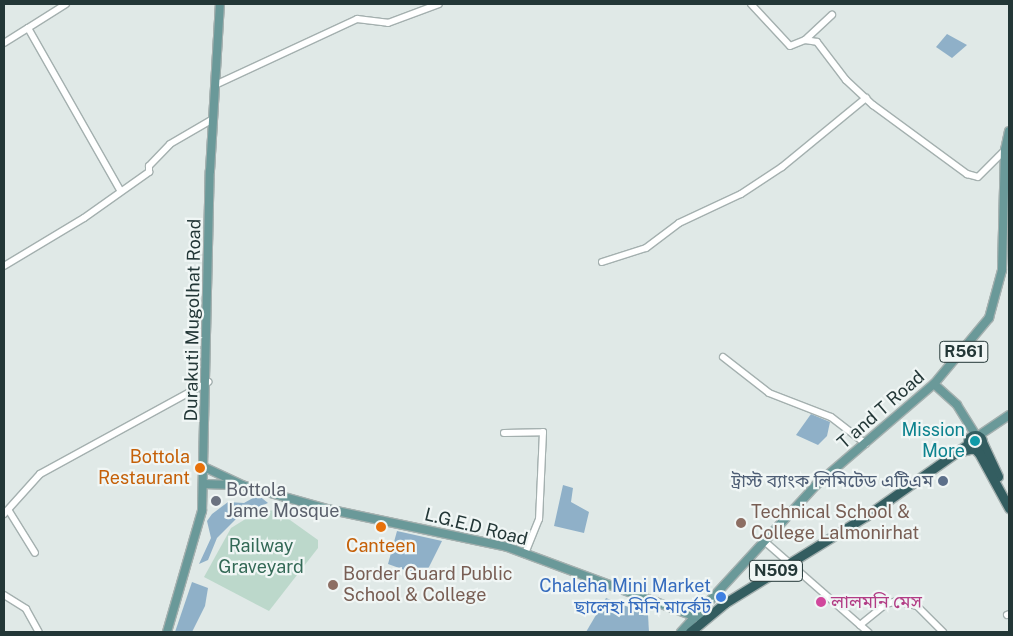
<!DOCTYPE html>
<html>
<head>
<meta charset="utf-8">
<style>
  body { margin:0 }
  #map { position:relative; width:1013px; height:636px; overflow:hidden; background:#e0e9e7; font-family:"Public Sans","Noto Sans Bengali",sans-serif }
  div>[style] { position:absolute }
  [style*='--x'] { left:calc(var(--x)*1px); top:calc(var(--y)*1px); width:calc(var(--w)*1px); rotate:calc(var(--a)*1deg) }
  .green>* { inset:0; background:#bcd8cb }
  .water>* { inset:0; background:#8fb0c8 }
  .roads { filter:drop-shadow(1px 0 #a4b0af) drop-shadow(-1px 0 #a4b0af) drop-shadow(0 1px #a4b0af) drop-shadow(0 -1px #a4b0af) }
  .minor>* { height:6px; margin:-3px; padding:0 3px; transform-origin:3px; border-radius:3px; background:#fff }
  .major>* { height:8px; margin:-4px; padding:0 4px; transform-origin:4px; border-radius:4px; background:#6a9999 }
  .highway>* { height:9px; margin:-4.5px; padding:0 4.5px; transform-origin:4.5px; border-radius:4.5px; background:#335d60 }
  .highway>.ring { margin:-4.5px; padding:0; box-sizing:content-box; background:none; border:9px solid #335d60; border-radius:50% }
  .dots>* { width:14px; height:14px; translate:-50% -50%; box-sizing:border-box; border:2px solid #f0f6f5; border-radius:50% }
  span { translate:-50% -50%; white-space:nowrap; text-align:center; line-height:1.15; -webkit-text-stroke:4.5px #f0f6f5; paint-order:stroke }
  .shield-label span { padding:1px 4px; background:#f0f6f5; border:1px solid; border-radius:4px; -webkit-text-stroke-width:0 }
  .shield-label { font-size:16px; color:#233737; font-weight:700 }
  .street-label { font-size:18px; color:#233737 }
  .culture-label { font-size:18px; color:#0d838f }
  .right { translate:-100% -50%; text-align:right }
  .food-label { font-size:18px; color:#c56008 }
  .service-label { font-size:18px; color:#4e5e75 }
  .worship-label { font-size:18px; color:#5b616d }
  .left { translate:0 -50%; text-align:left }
  .education-label { font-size:18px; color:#785e54 }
  .park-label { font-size:18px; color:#336956 }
  .shop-label { font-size:18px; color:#366cbe }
  .hotel-label { font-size:18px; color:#b23c85 }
  .frame { position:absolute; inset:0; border:5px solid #233737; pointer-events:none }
</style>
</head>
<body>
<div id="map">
  <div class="green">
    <i style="clip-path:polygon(276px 510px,318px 540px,318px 548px,269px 611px,204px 577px,231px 528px,257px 512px)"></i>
  </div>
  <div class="water">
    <i style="clip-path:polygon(947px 34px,967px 45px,952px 58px,936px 47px)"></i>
    <i style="clip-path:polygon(811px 414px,830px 422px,827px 436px,818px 445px,796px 435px)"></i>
    <i style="clip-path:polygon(563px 485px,573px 488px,571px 502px,589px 512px,584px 533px,554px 526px)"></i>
    <i style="clip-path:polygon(258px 495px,268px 503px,241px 514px,217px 538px,208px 560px,199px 564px,211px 538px,207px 521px,212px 514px,228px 502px,244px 503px)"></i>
    <i style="clip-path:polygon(397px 531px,442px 541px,424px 577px,388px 564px)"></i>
    <i style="clip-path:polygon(192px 582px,208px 588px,205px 606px,192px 632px,175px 632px)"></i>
    <i style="clip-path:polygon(606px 598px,648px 615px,649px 632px,586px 632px)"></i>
  </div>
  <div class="roads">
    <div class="minor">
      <i style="--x:751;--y:4;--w:57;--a:47.1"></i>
      <i style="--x:790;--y:46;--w:16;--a:-22"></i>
      <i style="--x:805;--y:40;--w:12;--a:9"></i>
      <i style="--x:817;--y:42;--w:48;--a:52.7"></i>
      <i style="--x:846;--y:80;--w:37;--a:43"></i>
      <i style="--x:873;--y:105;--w:117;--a:36.3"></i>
      <i style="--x:967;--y:174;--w:11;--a:15"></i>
      <i style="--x:978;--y:177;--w:38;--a:-45"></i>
      <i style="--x:28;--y:28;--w:45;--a:-32.3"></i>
      <i style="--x:805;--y:40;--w:37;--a:-43"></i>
      <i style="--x:4;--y:43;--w:28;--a:-32"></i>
      <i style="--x:28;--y:28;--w:186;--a:60.4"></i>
      <i style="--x:215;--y:85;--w:157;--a:-24.9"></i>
      <i style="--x:357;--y:19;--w:31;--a:7"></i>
      <i style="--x:388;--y:23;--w:54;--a:-20.4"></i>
      <i style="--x:602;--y:262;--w:46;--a:-17.7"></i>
      <i style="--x:646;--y:248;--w:41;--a:-37.1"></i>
      <i style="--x:679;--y:223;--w:68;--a:-25.1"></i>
      <i style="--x:741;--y:194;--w:49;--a:-33.4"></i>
      <i style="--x:782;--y:167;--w:109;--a:-39.4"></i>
      <i style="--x:4;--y:266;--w:93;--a:-31"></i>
      <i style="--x:84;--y:218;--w:80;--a:-35.3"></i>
      <i style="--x:149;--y:172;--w:6;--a:-90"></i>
      <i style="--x:149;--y:166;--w:30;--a:-46"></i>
      <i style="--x:170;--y:144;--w:50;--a:-30.2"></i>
      <i style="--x:723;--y:357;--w:58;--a:38"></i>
      <i style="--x:769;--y:393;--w:66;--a:21.2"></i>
      <i style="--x:831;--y:417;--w:44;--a:37.6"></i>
      <i style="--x:504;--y:433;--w:39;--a:-1"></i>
      <i style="--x:543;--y:432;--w:87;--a:92.6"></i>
      <i style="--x:539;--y:519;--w:38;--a:112"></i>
      <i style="--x:9;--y:511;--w:49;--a:58.2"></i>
      <i style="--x:4;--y:514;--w:54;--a:-48"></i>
      <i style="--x:40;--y:474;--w:192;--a:-28.7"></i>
      <i style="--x:763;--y:540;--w:140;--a:41.2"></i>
      <i style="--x:4;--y:595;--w:26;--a:32"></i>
      <i style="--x:26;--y:609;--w:26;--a:61"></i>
      <i style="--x:1007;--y:615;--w:2;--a:-27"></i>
      <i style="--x:860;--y:625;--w:33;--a:-39"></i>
      <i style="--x:886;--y:604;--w:11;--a:-15"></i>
      <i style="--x:897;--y:601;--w:21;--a:14"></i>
      <i style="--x:917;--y:606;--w:37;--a:45"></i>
    </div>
    <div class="major">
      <i style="--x:934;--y:384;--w:31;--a:42"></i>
      <i style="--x:957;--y:405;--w:36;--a:58"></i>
      <i style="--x:978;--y:436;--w:37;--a:-34"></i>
      <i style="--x:204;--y:467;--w:42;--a:25.3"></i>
      <i style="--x:242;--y:485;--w:88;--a:15.8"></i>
      <i style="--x:327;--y:509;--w:184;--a:11.9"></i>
      <i style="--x:507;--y:547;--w:210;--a:20.3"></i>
      <i style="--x:204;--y:484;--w:38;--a:2"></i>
      <i style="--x:167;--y:632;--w:126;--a:-73.9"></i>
      <i style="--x:202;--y:511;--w:340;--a:-88.7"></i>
      <i style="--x:210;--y:171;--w:167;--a:-86.6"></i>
      <i style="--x:681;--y:632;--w:200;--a:-47.4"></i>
      <i style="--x:816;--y:485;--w:155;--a:-40.6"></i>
      <i style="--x:934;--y:384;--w:86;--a:-50.2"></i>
      <i style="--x:989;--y:318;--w:50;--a:-74.8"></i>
      <i style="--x:1002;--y:270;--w:120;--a:-88.6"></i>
      <i style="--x:1005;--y:150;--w:19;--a:-78"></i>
    </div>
    <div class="highway">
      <i class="ring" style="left:968px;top:435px;width:5px;height:5px"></i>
      <i style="--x:982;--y:442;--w:38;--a:65"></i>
      <i style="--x:962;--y:451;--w:12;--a:-14"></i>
      <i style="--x:974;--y:448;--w:7;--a:45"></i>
      <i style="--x:979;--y:453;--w:63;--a:61.4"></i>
      <i style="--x:690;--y:632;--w:45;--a:-39.6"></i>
      <i style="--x:725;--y:603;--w:166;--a:-31.7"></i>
      <i style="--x:866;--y:516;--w:125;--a:-35.2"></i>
    </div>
  </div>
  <div class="dots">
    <i style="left:975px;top:441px;background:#0f9aa8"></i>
    <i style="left:200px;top:468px;background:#e8710a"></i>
    <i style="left:943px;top:481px;background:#5c6f8a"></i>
    <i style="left:216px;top:501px;background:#6b7280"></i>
    <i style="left:741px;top:523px;background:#8d6e63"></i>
    <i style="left:381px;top:527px;background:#e8710a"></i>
    <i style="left:333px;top:585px;background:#8d6e63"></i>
    <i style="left:721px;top:597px;background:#3f7fe0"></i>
    <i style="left:821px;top:602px;background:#d1479c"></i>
  </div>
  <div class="shield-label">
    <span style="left:964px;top:352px">R561</span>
    <span style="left:776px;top:571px">N509</span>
  </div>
  <div class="street-label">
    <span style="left:193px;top:320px;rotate:-89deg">Durakuti Mugolhat Road</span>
    <span style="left:881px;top:410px;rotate:-41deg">T and T Road</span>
    <span style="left:476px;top:527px;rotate:14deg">L.G.E.D Road</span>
  </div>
  <div class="culture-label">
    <span class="right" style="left:965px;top:441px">Mission<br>More</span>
  </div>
  <div class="food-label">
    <span class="right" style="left:190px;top:468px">Bottola<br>Restaurant</span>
    <span style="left:381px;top:546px">Canteen</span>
  </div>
  <div class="service-label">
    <span class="right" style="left:933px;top:481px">ট্রাস্ট ব্যাংক লিমিটেড এটিএম</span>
  </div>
  <div class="worship-label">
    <span class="left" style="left:226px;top:501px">Bottola<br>Jame Mosque</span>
  </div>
  <div class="education-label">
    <span class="left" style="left:751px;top:523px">Technical School &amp;<br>College Lalmonirhat</span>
    <span class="left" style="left:343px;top:585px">Border Guard Public<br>School &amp; College</span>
  </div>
  <div class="park-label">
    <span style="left:261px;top:557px">Railway<br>Graveyard</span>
  </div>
  <div class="shop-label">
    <span class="right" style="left:711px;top:597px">Chaleha Mini Market<br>ছালেহা মিনি মার্কেট</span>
  </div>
  <div class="hotel-label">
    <span class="left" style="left:831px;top:602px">লালমনি মেস</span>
  </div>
  <div class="frame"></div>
</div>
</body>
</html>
